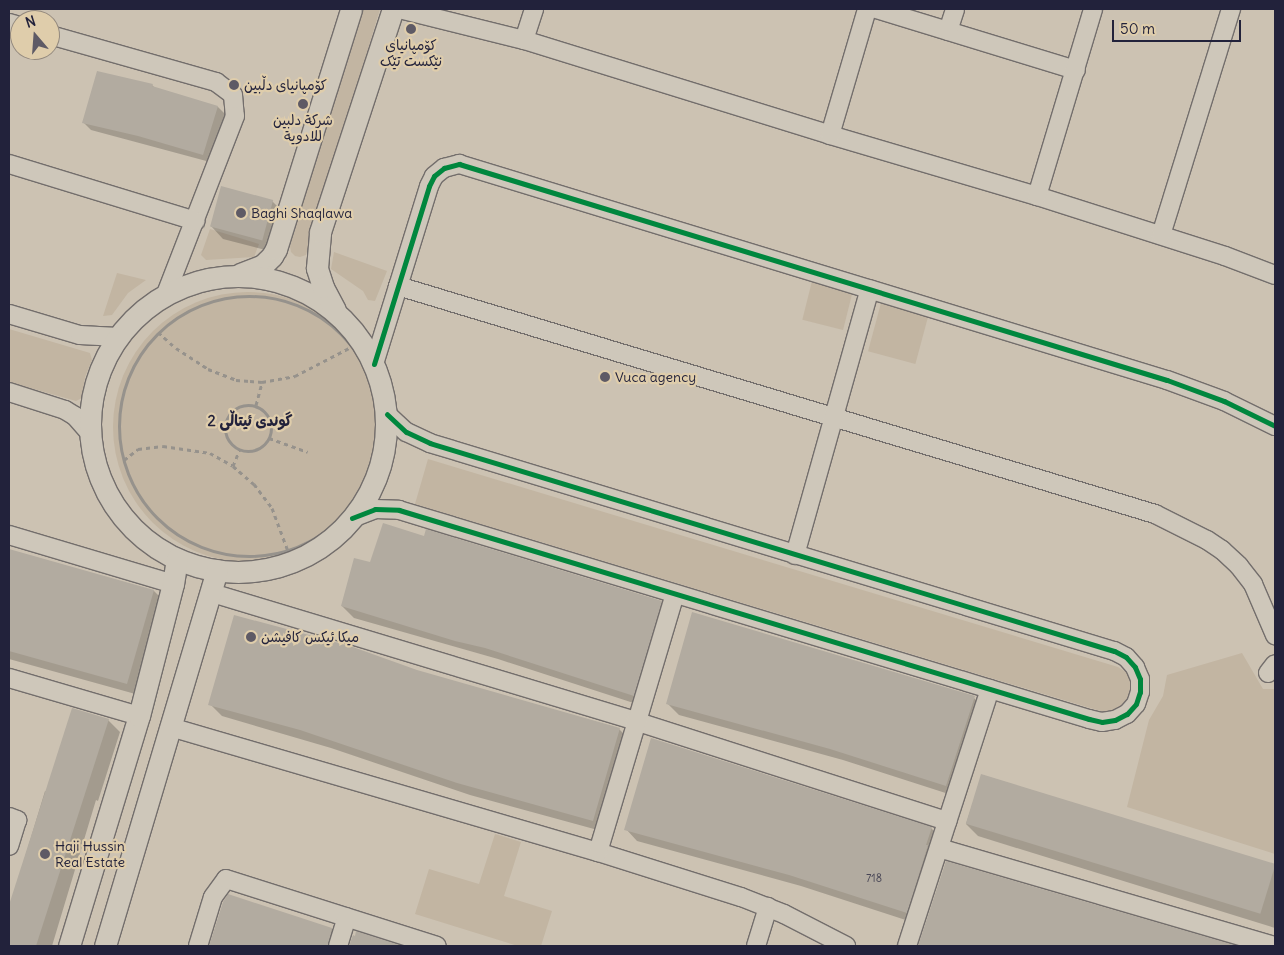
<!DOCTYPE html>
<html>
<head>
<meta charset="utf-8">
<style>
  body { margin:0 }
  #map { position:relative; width:1284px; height:955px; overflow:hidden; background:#ccc2b2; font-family:Delius,"Playpen Sans Arabic",sans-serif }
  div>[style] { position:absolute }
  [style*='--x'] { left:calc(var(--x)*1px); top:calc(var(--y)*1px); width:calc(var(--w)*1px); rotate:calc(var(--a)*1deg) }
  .green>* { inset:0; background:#c2b5a2; transform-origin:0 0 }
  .round { border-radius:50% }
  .shadow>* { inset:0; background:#0003 }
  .building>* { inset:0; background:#b2aba0; transform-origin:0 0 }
  .path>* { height:3px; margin-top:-1.5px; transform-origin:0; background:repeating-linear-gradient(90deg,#96928c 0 4px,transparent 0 8px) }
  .path>.ring { margin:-1.5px; padding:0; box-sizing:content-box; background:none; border:3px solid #96928c; border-radius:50% }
  .roads { filter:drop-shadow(1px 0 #736e6c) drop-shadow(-1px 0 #736e6c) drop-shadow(0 1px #736e6c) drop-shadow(0 -1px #736e6c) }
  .minor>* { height:18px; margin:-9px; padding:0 9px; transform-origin:9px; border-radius:9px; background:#cec7ba }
  .tertiary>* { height:21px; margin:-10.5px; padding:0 10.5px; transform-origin:10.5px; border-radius:10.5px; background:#cec7ba }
  .tertiary>.ring { margin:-10.5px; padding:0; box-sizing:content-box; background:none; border:21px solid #cec7ba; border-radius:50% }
  .cycleway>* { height:5px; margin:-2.5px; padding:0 2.5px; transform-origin:2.5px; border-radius:2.5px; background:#00873e }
  .dots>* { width:14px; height:14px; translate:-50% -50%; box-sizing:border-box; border:2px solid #dfcdab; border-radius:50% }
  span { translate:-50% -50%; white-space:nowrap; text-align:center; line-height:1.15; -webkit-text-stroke:4.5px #dfcdab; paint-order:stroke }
  .number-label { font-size:11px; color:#464454 }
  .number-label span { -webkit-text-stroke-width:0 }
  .poi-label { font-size:14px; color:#22223b }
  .left { translate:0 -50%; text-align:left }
  .neighbourhood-label { font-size:15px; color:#22223b; font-weight:700 }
  .frame { position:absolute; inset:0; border:10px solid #22223b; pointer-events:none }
  .north { position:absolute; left:10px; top:10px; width:50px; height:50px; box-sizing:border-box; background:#dfcdab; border:1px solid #93897e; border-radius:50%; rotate:342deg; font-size:14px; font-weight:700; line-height:20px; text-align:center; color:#22223b }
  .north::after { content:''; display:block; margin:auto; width:18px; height:22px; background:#5e5a65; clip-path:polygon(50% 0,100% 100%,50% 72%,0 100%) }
  .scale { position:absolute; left:1112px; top:20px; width:129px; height:22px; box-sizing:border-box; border:2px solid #22223b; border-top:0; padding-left:6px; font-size:15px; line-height:18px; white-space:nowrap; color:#22223b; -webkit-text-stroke:4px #dfcdab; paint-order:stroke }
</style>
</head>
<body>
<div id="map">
  <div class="green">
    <i style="clip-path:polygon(362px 9px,380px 9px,306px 255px,300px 257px,295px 256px,291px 252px,290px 246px)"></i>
    <i style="clip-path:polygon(210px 229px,259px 244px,254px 257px,206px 260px,201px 255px)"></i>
    <i style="clip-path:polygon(334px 252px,387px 271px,375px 301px,368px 300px,363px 291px,331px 269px)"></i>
    <i style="clip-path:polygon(117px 273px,146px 280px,128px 293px,112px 315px,103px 316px)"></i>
    <i style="left:812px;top:281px;width:42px;height:40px;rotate:14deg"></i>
    <i class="round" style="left:113px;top:292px;width:270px;height:270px"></i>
    <i style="left:881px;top:303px;width:49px;height:50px;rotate:15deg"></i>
    <i style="clip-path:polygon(9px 329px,90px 353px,92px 360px,85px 377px,82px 398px,76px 401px,9px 382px)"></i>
    <i style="clip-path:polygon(428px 459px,1118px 667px,1129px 674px,1132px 685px,1131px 699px,1124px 711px,1110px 714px,415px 504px)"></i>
    <i style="clip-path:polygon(1242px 653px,1263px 689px,1275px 689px,1275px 854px,1127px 807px,1149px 720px,1163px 696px,1167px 675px)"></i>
    <i style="clip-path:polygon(495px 834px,521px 842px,504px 896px,552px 911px,541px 946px,518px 946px,415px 914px,429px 869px,479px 884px)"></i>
  </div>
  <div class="shadow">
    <i style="clip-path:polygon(152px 85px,156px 89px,218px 107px,226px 115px,210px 162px,91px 130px,83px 122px)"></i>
    <i style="clip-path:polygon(272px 201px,284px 213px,273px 252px,223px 239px,211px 226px)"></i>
    <i style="clip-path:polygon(9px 550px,154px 591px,166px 603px,139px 695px,9px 659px)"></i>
    <i style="clip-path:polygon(370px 563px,661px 602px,673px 614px,646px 707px,498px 659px,354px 618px,342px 606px)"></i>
    <i style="clip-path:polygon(417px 671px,619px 729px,631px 741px,605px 832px,470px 795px,331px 748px,222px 716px,210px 704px)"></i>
    <i style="clip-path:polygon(974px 698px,986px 710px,958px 797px,843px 760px,679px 715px,667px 703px)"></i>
    <i style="clip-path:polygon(108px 720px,120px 732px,98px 801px,96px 800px,52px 946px,9px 946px,9px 910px,45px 791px,47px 792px)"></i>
    <i style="clip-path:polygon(982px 775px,1275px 866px,1275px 928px,978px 836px,966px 824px)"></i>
    <i style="clip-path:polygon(931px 828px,943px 840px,918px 924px,801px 886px,637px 841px,626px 829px)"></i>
    <i style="clip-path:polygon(946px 863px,1233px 946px,919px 946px)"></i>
    <i style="clip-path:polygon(229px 896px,332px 929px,344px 941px,343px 946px,210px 946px,224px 902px)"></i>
  </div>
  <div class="building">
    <i style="clip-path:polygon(97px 71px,153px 84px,152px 86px,218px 106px,203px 155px,138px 136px,82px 123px)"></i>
    <i style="left:221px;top:186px;width:54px;height:42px;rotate:15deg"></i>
    <i style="clip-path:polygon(383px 523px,424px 536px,426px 529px,662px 601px,634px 696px,485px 648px,455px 641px,341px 606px,354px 558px,370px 562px)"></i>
    <i style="clip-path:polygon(9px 549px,154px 590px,127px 684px,9px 651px)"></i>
    <i style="clip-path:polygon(692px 612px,975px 696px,946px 786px,830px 749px,666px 704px)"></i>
    <i style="clip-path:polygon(234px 615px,350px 646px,417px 670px,620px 728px,593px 821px,457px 783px,300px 730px,208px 705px)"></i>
    <i style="clip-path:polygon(72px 708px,109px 719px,36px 946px,9px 946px,9px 905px)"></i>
    <i style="clip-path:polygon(651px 738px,932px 827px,926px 845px,928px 845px,907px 913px,789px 875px,624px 830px)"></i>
    <i style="left:981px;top:774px;width:308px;height:52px;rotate:17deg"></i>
    <i style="clip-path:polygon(946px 861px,1238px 946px,918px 946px)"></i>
    <i style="clip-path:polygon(228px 894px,332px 928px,328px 946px,209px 946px,223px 902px)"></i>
    <i style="clip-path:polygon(356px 931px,403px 946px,349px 946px,353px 935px,355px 936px)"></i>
  </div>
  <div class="path">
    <i class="ring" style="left:119px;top:296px;width:257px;height:257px"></i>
    <i style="--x:158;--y:332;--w:24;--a:42"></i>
    <i style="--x:176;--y:348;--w:38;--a:33"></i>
    <i style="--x:208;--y:369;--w:30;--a:21"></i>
    <i style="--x:236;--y:380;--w:14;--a:4"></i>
    <i style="--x:250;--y:381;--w:12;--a:5"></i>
    <i style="--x:262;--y:382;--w:34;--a:-10"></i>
    <i style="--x:295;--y:376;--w:65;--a:-27.3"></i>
    <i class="ring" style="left:225px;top:405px;width:43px;height:43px"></i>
    <i style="--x:256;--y:405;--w:24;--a:-75"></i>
    <i style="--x:269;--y:438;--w:41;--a:19.7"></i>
    <i style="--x:124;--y:460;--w:18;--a:-38"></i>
    <i style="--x:138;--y:449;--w:25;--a:-7"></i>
    <i style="--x:163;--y:446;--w:48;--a:8.5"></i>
    <i style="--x:210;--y:453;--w:26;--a:29"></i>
    <i style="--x:233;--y:466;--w:28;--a:41"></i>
    <i style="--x:254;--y:484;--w:30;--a:53"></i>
    <i style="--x:272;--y:508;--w:46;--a:69.6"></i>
    <i style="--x:233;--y:466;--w:18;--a:-68"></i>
  </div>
  <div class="roads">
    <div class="minor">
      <i style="--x:399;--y:9;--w:129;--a:13.9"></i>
      <i style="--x:524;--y:40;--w:320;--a:17.2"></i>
      <i style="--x:830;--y:135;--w:216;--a:16.4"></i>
      <i style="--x:1037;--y:196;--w:197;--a:17.7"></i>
      <i style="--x:1225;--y:256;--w:53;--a:20.8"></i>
      <i style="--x:876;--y:9;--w:209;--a:17"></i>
      <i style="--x:9;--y:23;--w:11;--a:15"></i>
      <i style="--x:948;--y:31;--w:23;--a:-72"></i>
      <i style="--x:50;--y:35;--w:173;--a:15.8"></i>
      <i style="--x:216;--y:82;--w:21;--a:37"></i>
      <i style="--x:233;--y:95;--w:21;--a:85"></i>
      <i style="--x:235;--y:116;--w:191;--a:111.2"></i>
      <i style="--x:524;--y:40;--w:33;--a:-72"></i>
      <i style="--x:830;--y:135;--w:131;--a:-73.6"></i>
      <i style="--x:9;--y:164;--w:195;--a:17"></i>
      <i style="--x:1037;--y:196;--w:195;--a:-73.3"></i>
      <i style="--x:1161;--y:235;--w:237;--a:-72.8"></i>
      <i style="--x:398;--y:286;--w:791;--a:16.76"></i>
      <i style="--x:1155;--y:514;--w:58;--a:26.6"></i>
      <i style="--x:1207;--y:540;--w:18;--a:34"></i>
      <i style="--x:1222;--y:550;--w:23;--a:43"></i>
      <i style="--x:1239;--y:566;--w:23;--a:52"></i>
      <i style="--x:1253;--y:584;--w:56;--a:66.7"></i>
      <i style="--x:9;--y:314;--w:74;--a:16.5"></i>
      <i style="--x:80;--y:335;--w:38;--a:3"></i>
      <i style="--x:374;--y:364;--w:186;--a:-72.8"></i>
      <i style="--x:429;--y:186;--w:11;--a:-63"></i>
      <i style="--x:434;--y:176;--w:13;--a:-39"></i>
      <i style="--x:444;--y:168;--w:16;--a:-15"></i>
      <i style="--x:459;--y:164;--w:740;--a:16.97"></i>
      <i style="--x:1167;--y:380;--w:61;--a:20.2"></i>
      <i style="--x:1224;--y:401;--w:57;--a:26.1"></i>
      <i style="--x:9;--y:392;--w:59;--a:17.8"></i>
      <i style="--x:65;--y:410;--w:12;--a:31"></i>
      <i style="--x:75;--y:416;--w:23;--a:49"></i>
      <i style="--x:352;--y:518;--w:25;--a:-21"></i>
      <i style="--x:375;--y:509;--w:24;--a:2"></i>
      <i style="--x:399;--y:510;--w:721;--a:16.85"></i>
      <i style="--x:1089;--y:719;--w:13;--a:13"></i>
      <i style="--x:1102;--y:722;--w:13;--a:-9"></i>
      <i style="--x:1115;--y:720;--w:13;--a:-27"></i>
      <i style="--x:1127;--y:714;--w:13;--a:-48"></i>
      <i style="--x:1136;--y:704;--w:13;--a:-72"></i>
      <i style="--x:1140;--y:692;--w:13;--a:-90"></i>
      <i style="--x:1140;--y:679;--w:13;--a:-113"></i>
      <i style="--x:1135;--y:667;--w:13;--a:-132"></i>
      <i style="--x:1126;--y:657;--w:13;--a:-153"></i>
      <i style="--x:1114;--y:651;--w:715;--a:-163.09"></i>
      <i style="--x:430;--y:443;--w:26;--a:-155"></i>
      <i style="--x:406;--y:432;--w:26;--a:-137"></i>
      <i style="--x:9;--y:535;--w:171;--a:16.6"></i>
      <i style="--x:795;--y:555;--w:276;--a:-74.3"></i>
      <i style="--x:212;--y:593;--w:442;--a:16.8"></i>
      <i style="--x:635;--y:721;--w:328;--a:17.8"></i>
      <i style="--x:1268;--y:673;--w:11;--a:-52"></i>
      <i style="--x:9;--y:678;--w:135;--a:16.3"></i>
      <i style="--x:170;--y:727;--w:446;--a:16.3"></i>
      <i style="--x:598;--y:852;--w:150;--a:17.5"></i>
      <i style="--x:741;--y:897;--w:46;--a:21.6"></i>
      <i style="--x:784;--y:914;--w:70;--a:27.3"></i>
      <i style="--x:9;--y:817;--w:9;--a:21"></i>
      <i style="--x:17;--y:820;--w:27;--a:107"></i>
      <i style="--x:939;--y:848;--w:350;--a:16.3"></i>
      <i style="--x:598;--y:852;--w:269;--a:-73.4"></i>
      <i style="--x:198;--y:946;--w:51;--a:-73"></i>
      <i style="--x:213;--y:897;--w:22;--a:-54"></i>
      <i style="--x:226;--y:879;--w:221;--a:17.6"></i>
      <i style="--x:338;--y:946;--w:30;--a:-73"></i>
      <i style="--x:756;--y:946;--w:41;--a:-72.9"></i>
      <i style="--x:907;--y:946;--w:270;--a:-72.1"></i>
    </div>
    <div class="tertiary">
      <i style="--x:240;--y:274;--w:25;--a:-21"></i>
      <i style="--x:263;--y:265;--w:13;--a:-45"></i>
      <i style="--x:272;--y:256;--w:8;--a:-60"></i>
      <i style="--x:276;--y:249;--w:251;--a:-72.6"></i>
      <i class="ring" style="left:90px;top:276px;width:275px;height:275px"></i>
      <i style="--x:335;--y:310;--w:26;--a:-118"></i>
      <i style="--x:323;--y:287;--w:20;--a:-108"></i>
      <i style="--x:317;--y:268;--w:36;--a:-85"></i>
      <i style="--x:320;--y:232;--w:235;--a:-71.9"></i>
      <i style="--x:69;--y:946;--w:240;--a:-73.1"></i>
      <i style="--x:139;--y:716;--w:136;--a:-75.6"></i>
      <i style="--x:173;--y:584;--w:25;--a:-81"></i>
      <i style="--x:105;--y:946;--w:392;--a:-73.4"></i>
    </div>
  </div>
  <div class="cycleway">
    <i style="--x:374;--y:364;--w:186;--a:-72.8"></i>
    <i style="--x:429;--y:186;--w:11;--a:-63"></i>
    <i style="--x:434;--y:176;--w:13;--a:-39"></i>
    <i style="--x:444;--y:168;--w:16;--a:-15"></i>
    <i style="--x:459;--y:164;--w:740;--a:16.97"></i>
    <i style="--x:1167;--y:380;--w:61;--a:20.2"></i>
    <i style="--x:1224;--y:401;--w:57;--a:26.1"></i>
    <i style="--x:352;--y:518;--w:25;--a:-21"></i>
    <i style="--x:375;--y:509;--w:24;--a:2"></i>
    <i style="--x:399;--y:510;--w:721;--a:16.85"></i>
    <i style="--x:1089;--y:719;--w:13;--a:13"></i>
    <i style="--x:1102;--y:722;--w:13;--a:-9"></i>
    <i style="--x:1115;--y:720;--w:13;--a:-27"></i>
    <i style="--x:1127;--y:714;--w:13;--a:-48"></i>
    <i style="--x:1136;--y:704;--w:13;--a:-72"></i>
    <i style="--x:1140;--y:692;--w:13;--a:-90"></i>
    <i style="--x:1140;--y:679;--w:13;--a:-113"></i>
    <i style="--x:1135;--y:667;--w:13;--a:-132"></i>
    <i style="--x:1126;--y:657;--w:13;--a:-153"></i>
    <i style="--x:1114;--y:651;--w:715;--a:-163.09"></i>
    <i style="--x:430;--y:443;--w:26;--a:-155"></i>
    <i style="--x:406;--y:432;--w:26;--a:-137"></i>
  </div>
  <div class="dots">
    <i style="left:411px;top:29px;background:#5e5a65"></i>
    <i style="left:234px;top:85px;background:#5e5a65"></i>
    <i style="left:303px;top:104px;background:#5e5a65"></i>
    <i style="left:241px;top:213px;background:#5e5a65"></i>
    <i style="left:605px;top:377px;background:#5e5a65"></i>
    <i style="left:251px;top:637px;background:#5e5a65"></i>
    <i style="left:45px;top:854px;background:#5e5a65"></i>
  </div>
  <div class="number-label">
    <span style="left:874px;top:878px">718</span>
  </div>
  <div class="poi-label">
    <span style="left:411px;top:53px">کۆمپانیای<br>نێکست تێک</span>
    <span class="left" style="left:244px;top:85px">کۆمپانیای دڵبین</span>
    <span style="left:303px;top:128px">شركة دلبين<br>للادوية</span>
    <span class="left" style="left:251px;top:213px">Baghi Shaqlawa</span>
    <span class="left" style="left:615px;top:377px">Vuca agency</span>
    <span class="left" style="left:261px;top:637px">میکا ئیکس کافیشن</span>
    <span class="left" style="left:55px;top:854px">Haji Hussin<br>Real Estate</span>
  </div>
  <div class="neighbourhood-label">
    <span style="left:250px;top:421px">گوندی ئیتاڵی 2</span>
  </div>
  <div class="frame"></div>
  <div class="north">N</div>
  <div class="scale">50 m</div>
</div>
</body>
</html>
